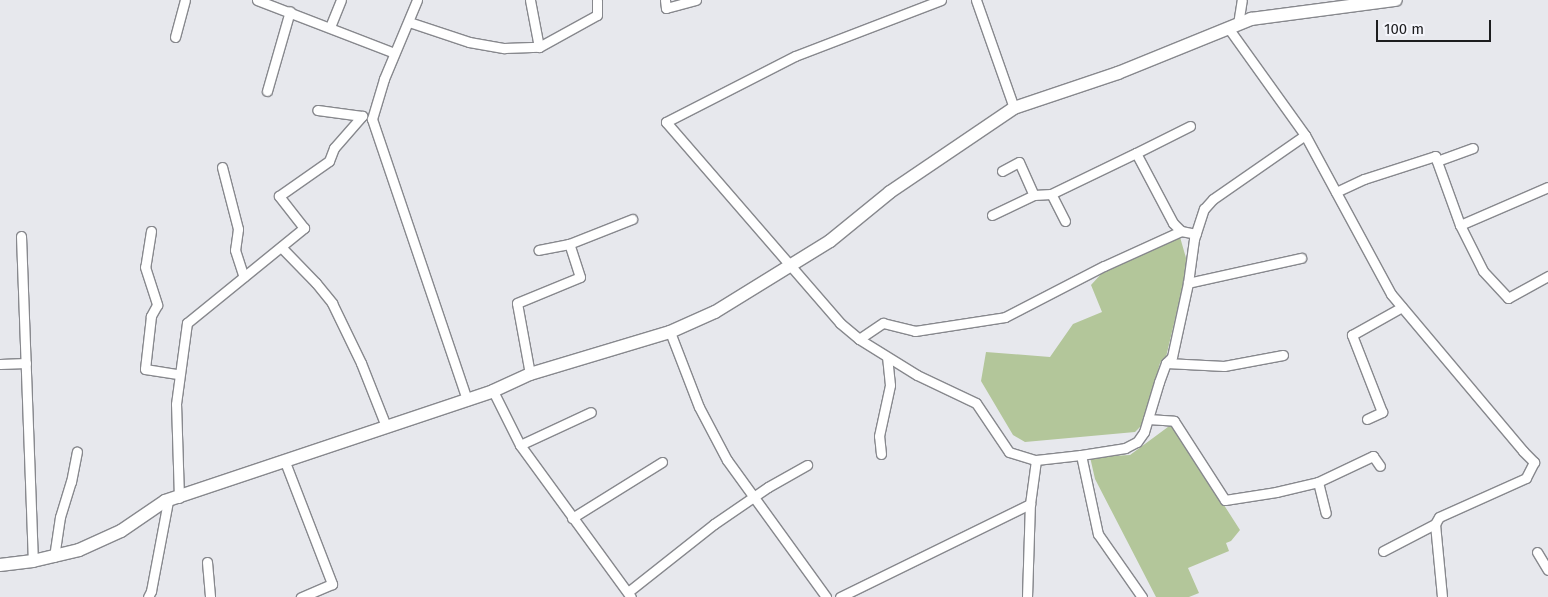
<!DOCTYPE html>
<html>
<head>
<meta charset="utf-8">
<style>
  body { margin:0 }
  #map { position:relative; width:1548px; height:597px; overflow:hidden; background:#e7e8ed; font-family:"Fira Sans",sans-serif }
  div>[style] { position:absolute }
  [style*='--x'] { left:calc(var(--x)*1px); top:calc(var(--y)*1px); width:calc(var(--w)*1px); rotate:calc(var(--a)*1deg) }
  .green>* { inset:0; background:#b3c69a }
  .roads { filter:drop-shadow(1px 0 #87888d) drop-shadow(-1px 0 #87888d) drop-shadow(0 1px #87888d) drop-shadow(0 -1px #87888d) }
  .street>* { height:9px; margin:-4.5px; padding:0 4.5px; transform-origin:4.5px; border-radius:4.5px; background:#fff }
  .secondary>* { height:12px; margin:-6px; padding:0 6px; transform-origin:6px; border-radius:6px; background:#fff }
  span { translate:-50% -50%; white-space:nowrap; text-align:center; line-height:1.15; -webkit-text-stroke:4.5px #f4f5fb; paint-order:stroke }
  .scale { position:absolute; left:1376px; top:20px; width:115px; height:22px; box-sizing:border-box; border:2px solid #1d1d1f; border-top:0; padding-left:6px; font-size:15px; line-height:18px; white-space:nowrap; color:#1d1d1f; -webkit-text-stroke:4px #f4f5fb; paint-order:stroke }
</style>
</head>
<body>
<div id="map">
  <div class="green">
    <i style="clip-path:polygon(1180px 237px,1188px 265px,1166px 357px,1160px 363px,1144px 423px,1135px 432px,1025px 442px,1013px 435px,981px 381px,986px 352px,1050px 357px,1073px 324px,1102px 312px,1091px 285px,1103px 272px,1153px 246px)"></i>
    <i style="clip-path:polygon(1172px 424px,1240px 530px,1231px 541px,1226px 543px,1229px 551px,1188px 568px,1199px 593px,1189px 597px,1156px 597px,1095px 479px,1090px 457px,1130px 455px)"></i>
  </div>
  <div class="roads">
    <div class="street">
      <i style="--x:257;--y:0;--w:147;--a:21.1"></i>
      <i style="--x:417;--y:0;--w:86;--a:112.7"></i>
      <i style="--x:384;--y:79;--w:42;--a:106.7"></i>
      <i style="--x:372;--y:119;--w:297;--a:71.3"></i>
      <i style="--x:530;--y:0;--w:48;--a:79.2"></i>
      <i style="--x:539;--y:47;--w:66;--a:-28.9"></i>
      <i style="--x:597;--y:15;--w:15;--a:-90"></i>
      <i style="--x:665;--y:0;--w:8;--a:83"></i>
      <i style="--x:666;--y:8;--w:31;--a:-15"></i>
      <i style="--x:941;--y:0;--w:156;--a:159"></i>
      <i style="--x:795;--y:56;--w:145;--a:152.9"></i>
      <i style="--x:666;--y:122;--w:266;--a:49.1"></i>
      <i style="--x:840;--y:323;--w:25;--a:40"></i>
      <i style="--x:859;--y:339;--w:68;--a:31.8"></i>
      <i style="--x:917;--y:375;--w:65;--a:25.4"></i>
      <i style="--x:976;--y:403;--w:59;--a:56"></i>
      <i style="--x:1009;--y:452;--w:28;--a:17"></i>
      <i style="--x:1036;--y:460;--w:45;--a:-6.3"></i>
      <i style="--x:1081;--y:455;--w:81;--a:77.9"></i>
      <i style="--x:1098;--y:534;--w:77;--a:55.1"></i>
      <i style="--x:976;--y:0;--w:114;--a:70.6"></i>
      <i style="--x:409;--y:22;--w:63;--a:18.4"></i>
      <i style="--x:469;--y:42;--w:36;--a:10"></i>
      <i style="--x:504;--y:48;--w:35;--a:-2"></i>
      <i style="--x:1238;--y:24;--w:24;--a:-81"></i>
      <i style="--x:330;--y:27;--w:29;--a:-68"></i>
      <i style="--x:1229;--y:29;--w:130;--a:54.4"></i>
      <i style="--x:1305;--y:135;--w:181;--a:61.6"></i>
      <i style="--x:1391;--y:294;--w:205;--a:49.9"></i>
      <i style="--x:1523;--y:451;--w:16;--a:45"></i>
      <i style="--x:1534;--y:462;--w:18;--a:117"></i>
      <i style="--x:1526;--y:478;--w:95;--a:155.9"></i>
      <i style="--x:1439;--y:517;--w:8;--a:120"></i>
      <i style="--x:1435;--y:524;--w:73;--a:84.5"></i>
      <i style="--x:175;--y:37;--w:38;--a:-75"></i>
      <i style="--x:267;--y:91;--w:83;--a:-74"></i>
      <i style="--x:1190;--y:126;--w:60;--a:153.4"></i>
      <i style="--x:1136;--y:153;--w:79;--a:62.1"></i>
      <i style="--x:1173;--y:223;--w:11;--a:45"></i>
      <i style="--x:1181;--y:231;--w:15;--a:11"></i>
      <i style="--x:1437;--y:161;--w:38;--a:-20"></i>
      <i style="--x:222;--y:167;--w:64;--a:75.5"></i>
      <i style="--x:238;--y:229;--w:21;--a:98"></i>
      <i style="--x:235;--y:250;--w:28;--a:72"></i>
      <i style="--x:1002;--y:171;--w:19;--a:-28"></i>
      <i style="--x:1019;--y:162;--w:36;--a:66"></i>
      <i style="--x:1548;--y:187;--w:96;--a:156.6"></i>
      <i style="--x:1460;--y:225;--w:51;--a:63.4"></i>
      <i style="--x:1483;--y:271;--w:37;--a:47"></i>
      <i style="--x:1508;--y:298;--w:46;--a:-28.8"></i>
      <i style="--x:1336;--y:192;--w:31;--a:-25"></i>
      <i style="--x:1364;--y:179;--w:75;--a:-17.9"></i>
      <i style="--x:1435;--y:156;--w:73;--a:70.1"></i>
      <i style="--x:992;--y:215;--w:47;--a:-25.5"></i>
      <i style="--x:1034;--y:195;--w:17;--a:-3"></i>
      <i style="--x:1065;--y:221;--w:30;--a:-117"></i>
      <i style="--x:1051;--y:194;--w:94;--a:-25.8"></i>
      <i style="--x:151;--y:231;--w:36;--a:99"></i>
      <i style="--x:145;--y:267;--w:40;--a:72"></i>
      <i style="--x:157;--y:305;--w:13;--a:119"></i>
      <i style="--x:151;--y:316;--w:53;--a:96.5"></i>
      <i style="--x:145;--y:369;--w:33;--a:9"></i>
      <i style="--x:21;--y:236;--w:325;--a:87.9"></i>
      <i style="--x:569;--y:244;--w:68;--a:-21.6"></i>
      <i style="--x:281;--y:247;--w:50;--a:45.8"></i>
      <i style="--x:316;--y:283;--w:26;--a:51"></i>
      <i style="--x:332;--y:303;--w:67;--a:64.2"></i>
      <i style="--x:361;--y:363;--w:68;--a:68.4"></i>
      <i style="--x:1188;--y:283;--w:116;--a:-12.5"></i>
      <i style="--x:670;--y:332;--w:80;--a:68.9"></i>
      <i style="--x:699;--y:407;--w:60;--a:62.2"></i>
      <i style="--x:727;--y:460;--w:169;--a:54.1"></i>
      <i style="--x:859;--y:339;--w:29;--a:-34"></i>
      <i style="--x:883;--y:323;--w:33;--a:14"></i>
      <i style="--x:915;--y:331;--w:91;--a:-8.8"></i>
      <i style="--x:1005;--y:317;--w:111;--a:-27.3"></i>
      <i style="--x:1104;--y:266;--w:85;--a:-24.4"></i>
      <i style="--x:1166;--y:363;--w:58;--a:3"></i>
      <i style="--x:1224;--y:366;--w:60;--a:-10.6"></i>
      <i style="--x:0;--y:364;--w:26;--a:-2"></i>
      <i style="--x:530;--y:374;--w:72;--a:-100.4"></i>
      <i style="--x:517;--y:303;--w:68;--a:-22.4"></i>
      <i style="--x:580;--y:277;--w:35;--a:-108"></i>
      <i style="--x:569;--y:244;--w:31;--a:169"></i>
      <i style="--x:493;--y:391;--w:60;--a:63.4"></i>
      <i style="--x:520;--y:445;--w:188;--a:53.9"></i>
      <i style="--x:1148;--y:419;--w:26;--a:4"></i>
      <i style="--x:1174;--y:421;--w:94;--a:57.2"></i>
      <i style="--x:1225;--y:500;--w:52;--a:-8.9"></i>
      <i style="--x:1276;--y:492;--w:43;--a:-13.4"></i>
      <i style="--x:1318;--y:482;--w:61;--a:-25.3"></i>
      <i style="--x:1373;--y:456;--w:12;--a:55"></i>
      <i style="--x:1367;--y:419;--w:17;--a:-25"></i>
      <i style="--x:1382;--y:412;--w:83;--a:-111.3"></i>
      <i style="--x:1352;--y:335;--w:57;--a:-29.2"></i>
      <i style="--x:520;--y:445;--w:78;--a:-24.9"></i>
      <i style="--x:881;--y:454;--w:18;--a:-96"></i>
      <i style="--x:879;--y:436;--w:52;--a:-77.8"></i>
      <i style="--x:890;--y:385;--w:27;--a:-96"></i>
      <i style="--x:1081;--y:455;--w:45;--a:-9"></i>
      <i style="--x:1125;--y:448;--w:13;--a:-27"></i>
      <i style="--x:1137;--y:442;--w:12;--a:-55"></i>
      <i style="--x:1144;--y:432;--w:52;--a:-73.3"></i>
      <i style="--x:1159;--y:382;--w:20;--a:-70"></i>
      <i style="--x:1166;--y:363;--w:8;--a:-45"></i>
      <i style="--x:1172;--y:357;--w:76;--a:-77.8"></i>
      <i style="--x:1188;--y:283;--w:44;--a:-82.2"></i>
      <i style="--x:1194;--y:239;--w:32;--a:-72"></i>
      <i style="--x:1204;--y:209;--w:13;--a:-48"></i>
      <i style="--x:1213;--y:199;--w:112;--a:-34.8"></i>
      <i style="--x:285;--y:462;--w:131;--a:68.9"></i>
      <i style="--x:332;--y:584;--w:34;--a:157"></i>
      <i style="--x:1318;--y:482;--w:32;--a:76"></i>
      <i style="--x:179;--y:498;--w:94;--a:-91.8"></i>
      <i style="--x:176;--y:404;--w:82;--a:-82.3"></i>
      <i style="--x:187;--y:323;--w:151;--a:-39.1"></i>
      <i style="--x:304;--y:228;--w:41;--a:-128"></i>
      <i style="--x:279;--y:196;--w:61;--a:-35"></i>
      <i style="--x:329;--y:161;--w:14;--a:-69"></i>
      <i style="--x:334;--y:148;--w:43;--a:-48.8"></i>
      <i style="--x:362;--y:116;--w:45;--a:-172.4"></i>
      <i style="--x:572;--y:518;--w:106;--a:-31.9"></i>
      <i style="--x:1383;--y:551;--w:59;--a:-27.4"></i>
      <i style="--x:1537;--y:552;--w:21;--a:59"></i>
      <i style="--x:54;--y:557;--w:40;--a:-81.5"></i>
      <i style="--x:60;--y:517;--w:37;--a:-73"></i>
      <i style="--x:71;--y:482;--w:31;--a:-79"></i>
      <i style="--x:207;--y:562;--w:35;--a:85"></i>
      <i style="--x:628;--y:592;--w:110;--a:-38.3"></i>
      <i style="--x:714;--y:524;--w:65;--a:-34.4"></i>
      <i style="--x:768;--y:487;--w:45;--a:-29.4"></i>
      <i style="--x:148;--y:597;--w:7;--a:-63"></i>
      <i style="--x:151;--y:591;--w:92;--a:-79.3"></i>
      <i style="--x:840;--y:597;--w:212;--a:-26.1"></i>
      <i style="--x:1030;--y:504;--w:44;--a:-82.2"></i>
      <i style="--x:1027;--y:597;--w:93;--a:-88.2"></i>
    </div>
    <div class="secondary">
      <i style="--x:0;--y:565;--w:33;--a:-7"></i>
      <i style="--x:33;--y:561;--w:47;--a:-13.4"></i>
      <i style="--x:79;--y:550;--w:46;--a:-24.3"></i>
      <i style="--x:121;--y:531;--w:53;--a:-34.3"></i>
      <i style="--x:165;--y:501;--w:346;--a:-18.5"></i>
      <i style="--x:493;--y:391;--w:41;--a:-24.7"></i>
      <i style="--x:530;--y:374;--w:146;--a:-16.7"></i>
      <i style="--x:670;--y:332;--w:49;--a:-24"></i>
      <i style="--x:715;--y:312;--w:135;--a:-31.7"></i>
      <i style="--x:830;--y:241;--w:77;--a:-39.2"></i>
      <i style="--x:890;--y:192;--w:150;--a:-34.1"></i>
      <i style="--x:1014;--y:108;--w:110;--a:-18.6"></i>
      <i style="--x:1118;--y:73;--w:144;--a:-22.1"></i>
      <i style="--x:1251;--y:19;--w:146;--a:-7.5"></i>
    </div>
  </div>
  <div class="scale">100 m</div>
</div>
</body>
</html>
